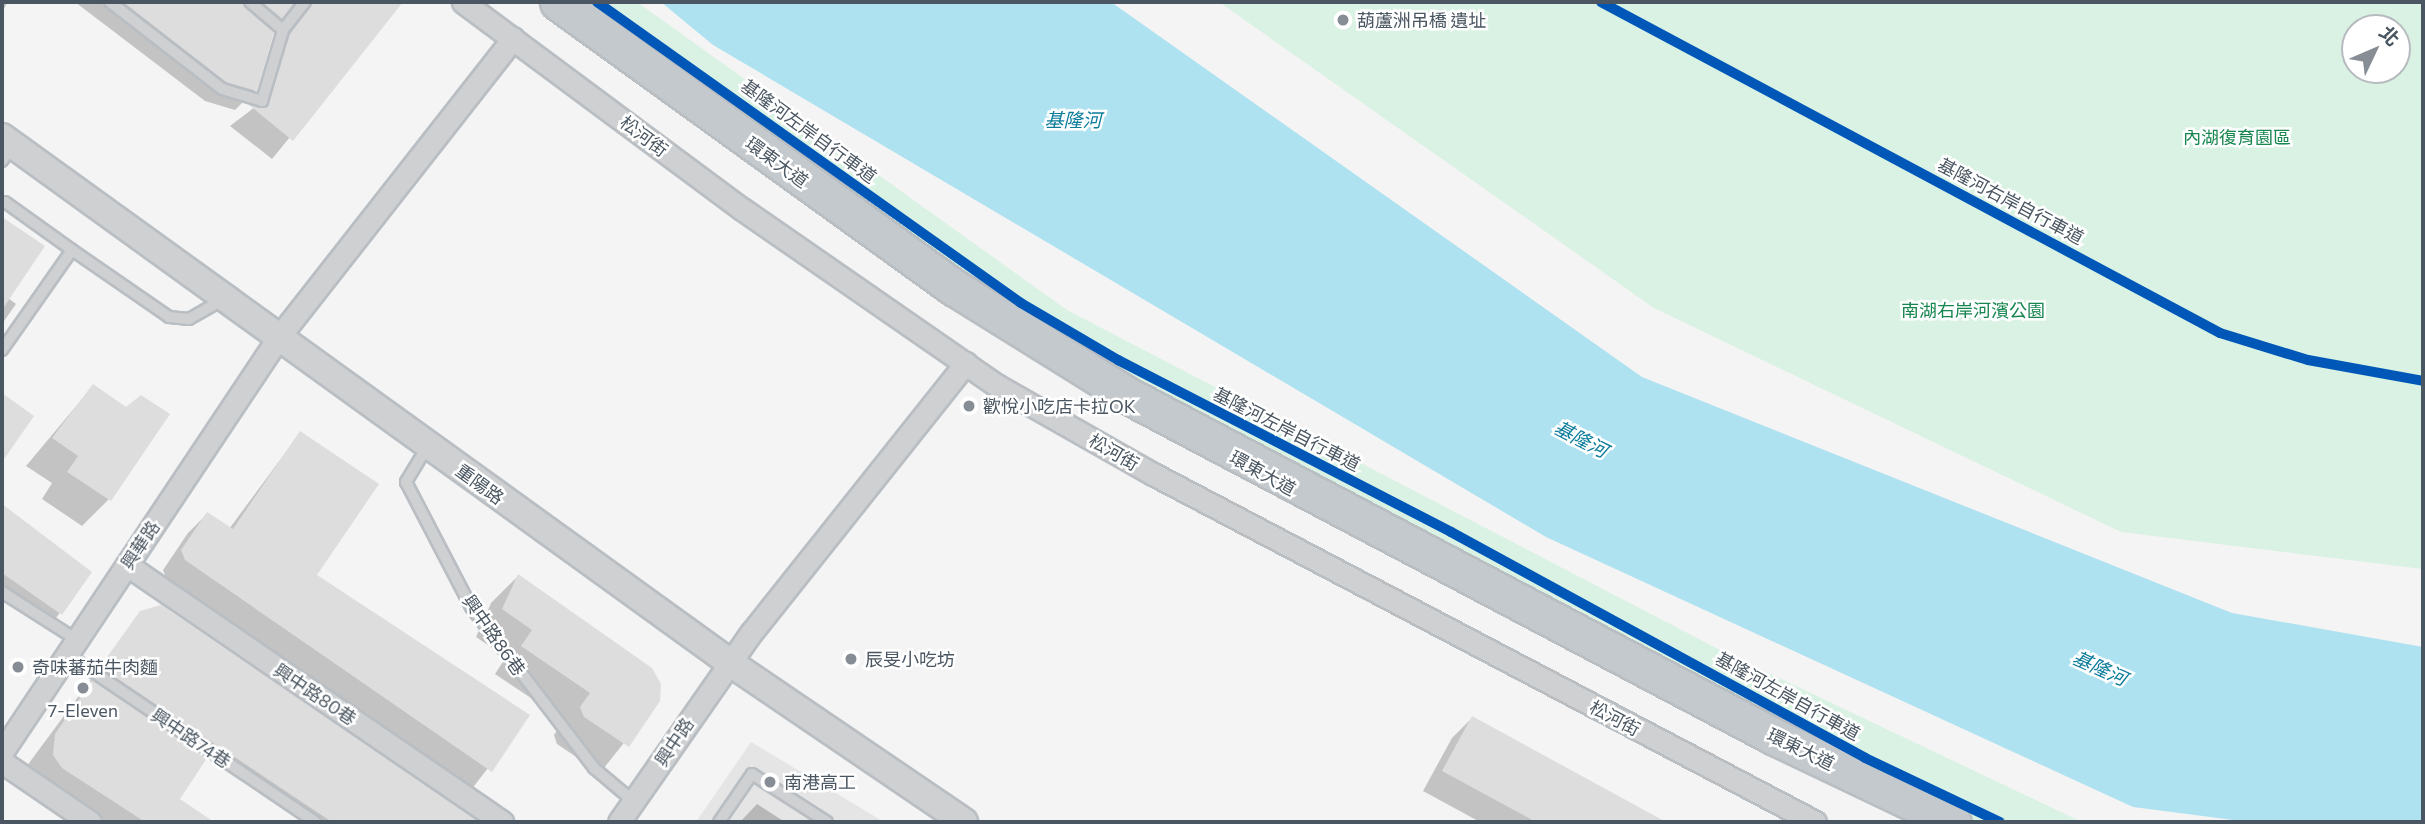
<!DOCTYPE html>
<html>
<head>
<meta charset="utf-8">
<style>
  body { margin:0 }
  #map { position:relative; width:2425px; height:824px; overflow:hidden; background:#f4f4f4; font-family:Commissioner,"Noto Sans TC",sans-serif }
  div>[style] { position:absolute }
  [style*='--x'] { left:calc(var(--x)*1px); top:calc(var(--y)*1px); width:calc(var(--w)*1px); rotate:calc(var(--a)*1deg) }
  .education>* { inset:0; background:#e6e5e6 }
  .green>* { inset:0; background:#d9f2e3 }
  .water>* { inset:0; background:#aee2f0 }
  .shadow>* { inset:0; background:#0003 }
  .building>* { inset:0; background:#ddddde }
  .roads { filter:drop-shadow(2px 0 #b9bec3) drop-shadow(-2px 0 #b9bec3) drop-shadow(0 2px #b9bec3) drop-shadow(0 -2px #b9bec3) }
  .service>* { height:10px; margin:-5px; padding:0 5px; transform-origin:5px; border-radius:5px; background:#ced0d2 }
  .minor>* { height:21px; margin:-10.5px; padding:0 10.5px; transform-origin:10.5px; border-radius:10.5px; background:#ced0d2 }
  .tertiary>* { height:26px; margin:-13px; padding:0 13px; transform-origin:13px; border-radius:13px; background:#ced0d2 }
  .trunk>* { height:35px; margin:-17.5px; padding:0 17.5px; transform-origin:17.5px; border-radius:17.5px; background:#c4c9cd }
  .cycleway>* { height:10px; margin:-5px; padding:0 5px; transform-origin:5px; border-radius:5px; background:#0057b8 }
  .dots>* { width:19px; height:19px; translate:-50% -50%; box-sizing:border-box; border:4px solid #fff; border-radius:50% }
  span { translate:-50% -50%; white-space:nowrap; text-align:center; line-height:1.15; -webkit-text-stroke:5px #fff; paint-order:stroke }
  .poi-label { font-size:18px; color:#4a5661 }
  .left { translate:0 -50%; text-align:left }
  .street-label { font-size:18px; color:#4a5661 }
  .park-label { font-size:18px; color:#17864f }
  .water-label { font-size:19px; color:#0c7c9b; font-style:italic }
  .frame { position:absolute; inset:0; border:4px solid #4a5661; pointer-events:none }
  .north { position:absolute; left:2341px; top:14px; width:70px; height:70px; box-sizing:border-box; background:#fff; border:2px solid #b7bbc0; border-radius:50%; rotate:46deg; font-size:19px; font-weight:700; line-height:28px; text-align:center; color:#4a5661 }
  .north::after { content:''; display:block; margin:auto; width:24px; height:32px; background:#868d94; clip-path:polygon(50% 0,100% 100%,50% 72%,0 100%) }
</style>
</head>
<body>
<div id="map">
  <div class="education">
    <i style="clip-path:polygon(751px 742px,884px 822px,696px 822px)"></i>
  </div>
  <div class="green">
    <i style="clip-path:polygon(562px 2px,637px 2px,1067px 310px,1720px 650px,2082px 822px,1973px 822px,1836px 760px,1115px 386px)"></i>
    <i style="clip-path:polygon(evenodd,1219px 2px,2423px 2px,2423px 569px,2121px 532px,1654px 308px,1219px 2px,2355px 28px,2397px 28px,2397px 70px,2355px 70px,2355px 28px)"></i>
  </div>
  <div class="water">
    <i style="clip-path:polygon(661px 2px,1111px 2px,1642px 377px,2232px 613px,2423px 647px,2423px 822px,2249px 822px,2133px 807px,1546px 537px,713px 45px)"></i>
  </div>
  <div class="shadow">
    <i style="clip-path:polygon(2px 2px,8px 2px,2px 12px)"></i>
    <i style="clip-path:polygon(75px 2px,398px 2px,400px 3px,272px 159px,230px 126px,255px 107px,271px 56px,292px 28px,291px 16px,268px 30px,255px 90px,235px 110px,205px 101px)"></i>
    <i style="clip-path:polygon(2px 219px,42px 246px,8px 298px,16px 304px,2px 324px)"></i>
    <i style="clip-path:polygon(93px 386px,109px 499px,82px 526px,42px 499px,52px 483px,26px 466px)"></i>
    <i style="clip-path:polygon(300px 433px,315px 575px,528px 716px,471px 790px,167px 580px,163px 570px,188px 533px,207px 514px,229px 529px)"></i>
    <i style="clip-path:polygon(2px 507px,90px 572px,53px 622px,2px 584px)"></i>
    <i style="clip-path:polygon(518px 576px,658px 700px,600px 773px,557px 744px,554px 735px,564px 720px,495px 674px,506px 657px,476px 637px,491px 603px)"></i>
    <i style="clip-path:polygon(141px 612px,204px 636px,480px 822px,303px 822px,206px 757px,178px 799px,211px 822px,75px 822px,27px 783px,29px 763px)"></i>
    <i style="clip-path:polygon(1472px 718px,1662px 822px,1480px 822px,1423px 791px,1452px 738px)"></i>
    <i style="clip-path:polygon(757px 804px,785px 822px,740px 822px)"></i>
  </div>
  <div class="building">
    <i style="clip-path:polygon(123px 2px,242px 2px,274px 33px,257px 91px,226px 82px)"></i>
    <i style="clip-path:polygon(262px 2px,295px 2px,282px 19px)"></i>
    <i style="clip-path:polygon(313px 2px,403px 2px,293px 141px,249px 105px,268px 106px,290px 34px)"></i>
    <i style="clip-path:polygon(2px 217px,45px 246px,2px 310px)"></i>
    <i style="clip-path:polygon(93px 384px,126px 407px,141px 395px,170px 414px,111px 501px,67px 472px,78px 456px,52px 438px)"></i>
    <i style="clip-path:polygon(2px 393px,34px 416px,2px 462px)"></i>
    <i style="clip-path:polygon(300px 431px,379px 484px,317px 575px,530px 715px,492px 772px,185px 560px,181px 550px,207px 512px,233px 529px)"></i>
    <i style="clip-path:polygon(2px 504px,92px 572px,62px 615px,2px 573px)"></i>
    <i style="clip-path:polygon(518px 574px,652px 668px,661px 684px,660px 701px,629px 747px,584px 717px,580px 707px,590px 693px,521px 646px,532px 630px,502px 609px)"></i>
    <i style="clip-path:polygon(161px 605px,226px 649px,480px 822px,332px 822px,100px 667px,140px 611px)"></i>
    <i style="clip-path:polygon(92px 680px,207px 758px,180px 799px,214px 822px,145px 822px,62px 768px,53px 755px,55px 734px)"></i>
    <i style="clip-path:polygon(1472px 716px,1666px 822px,1536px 822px,1442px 771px)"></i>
  </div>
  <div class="roads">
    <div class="service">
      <i style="--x:110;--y:2;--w:142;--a:37.8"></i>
      <i style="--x:222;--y:89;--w:42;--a:16.7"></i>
      <i style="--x:262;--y:101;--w:74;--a:-73.5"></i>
      <i style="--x:283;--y:30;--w:36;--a:-52"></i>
      <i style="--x:250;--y:2;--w:43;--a:40.3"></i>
      <i style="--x:2;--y:161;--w:19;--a:-55"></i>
      <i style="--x:5;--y:202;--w:82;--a:35.6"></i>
      <i style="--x:2;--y:350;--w:122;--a:-55"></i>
      <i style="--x:72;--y:250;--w:118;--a:34.6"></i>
      <i style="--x:169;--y:317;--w:20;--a:6"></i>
      <i style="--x:189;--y:319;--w:40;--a:-29.7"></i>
      <i style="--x:427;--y:447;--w:41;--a:121"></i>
      <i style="--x:406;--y:482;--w:141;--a:62.5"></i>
      <i style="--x:471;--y:607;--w:203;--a:52.6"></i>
      <i style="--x:594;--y:768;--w:51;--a:40.2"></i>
      <i style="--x:2;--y:592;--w:89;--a:32.6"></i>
      <i style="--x:67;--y:654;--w:300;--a:34.1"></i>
      <i style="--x:719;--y:822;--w:58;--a:-55.5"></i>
      <i style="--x:752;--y:774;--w:89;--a:32.6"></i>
    </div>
    <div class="minor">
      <i style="--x:463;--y:2;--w:347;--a:36.6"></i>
      <i style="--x:742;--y:209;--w:311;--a:34.7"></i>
      <i style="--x:998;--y:386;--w:178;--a:29.6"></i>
      <i style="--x:1153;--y:474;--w:748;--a:27.73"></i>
      <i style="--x:127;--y:565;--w:455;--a:34.4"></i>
      <i style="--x:2;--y:752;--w:498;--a:-56.3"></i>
      <i style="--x:278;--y:338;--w:381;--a:-51.9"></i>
      <i style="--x:2;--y:762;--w:107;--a:34.3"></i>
      <i style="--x:619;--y:822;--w:231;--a:-55.1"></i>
      <i style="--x:751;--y:633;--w:345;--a:-51.5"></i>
    </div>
    <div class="tertiary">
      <i style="--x:2;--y:137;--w:897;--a:35.83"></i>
      <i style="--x:729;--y:662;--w:284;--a:34.2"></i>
    </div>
    <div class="trunk">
      <i style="--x:558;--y:2;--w:489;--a:35.8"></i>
      <i style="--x:955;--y:288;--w:200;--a:31.9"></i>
      <i style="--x:1125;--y:394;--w:733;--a:27.82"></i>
      <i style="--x:1773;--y:736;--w:199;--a:25.5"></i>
    </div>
  </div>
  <div class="cycleway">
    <i style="--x:597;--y:2;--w:520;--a:35.37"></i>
    <i style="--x:1021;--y:303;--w:113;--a:30.4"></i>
    <i style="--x:1118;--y:360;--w:375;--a:27.3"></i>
    <i style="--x:1451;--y:532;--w:472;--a:28.6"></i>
    <i style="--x:1865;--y:758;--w:149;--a:25.4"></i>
    <i style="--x:1601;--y:2;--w:702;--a:28.13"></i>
    <i style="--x:2220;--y:333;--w:92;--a:17.1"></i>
    <i style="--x:2308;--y:360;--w:117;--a:10.3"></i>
  </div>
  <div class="dots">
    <i style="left:1343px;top:20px;background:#868d94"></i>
    <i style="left:969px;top:406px;background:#868d94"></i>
    <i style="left:851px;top:659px;background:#868d94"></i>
    <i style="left:18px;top:667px;background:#868d94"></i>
    <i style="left:83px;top:688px;background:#868d94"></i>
    <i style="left:770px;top:782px;background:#868d94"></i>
  </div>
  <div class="poi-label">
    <span class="left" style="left:1357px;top:20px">葫蘆洲吊橋 遺址</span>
    <span class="left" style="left:983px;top:406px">歡悅小吃店卡拉OK</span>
    <span class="left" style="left:865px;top:659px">辰旻小吃坊</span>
    <span class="left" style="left:32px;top:667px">奇味蕃茄牛肉麵</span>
    <span style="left:83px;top:710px">7-Eleven</span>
    <span class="left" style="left:784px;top:782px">南港高工</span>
  </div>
  <div class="street-label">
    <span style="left:809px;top:131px;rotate:36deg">基隆河左岸自行車道</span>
    <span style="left:644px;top:136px;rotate:37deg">松河街</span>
    <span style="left:777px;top:162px;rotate:36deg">環東大道</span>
    <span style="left:2011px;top:201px;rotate:28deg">基隆河右岸自行車道</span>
    <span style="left:1287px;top:429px;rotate:27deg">基隆河左岸自行車道</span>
    <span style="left:1114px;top:452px;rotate:30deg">松河街</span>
    <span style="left:1263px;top:473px;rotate:29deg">環東大道</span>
    <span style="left:480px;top:484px;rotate:36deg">重陽路</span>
    <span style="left:140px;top:545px;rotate:-56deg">興華路</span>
    <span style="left:494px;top:635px;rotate:55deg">興中路86巷</span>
    <span style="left:315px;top:694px;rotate:34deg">興中路80巷</span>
    <span style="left:1788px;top:696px;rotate:29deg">基隆河左岸自行車道</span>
    <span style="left:1615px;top:718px;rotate:28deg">松河街</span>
    <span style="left:191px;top:738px;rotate:34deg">興中路74巷</span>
    <span style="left:674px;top:742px;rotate:-56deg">興中路</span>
    <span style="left:1801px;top:749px;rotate:26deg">環東大道</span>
  </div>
  <div class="park-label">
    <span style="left:2237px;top:137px">內湖復育園區</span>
    <span style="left:1973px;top:310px">南湖右岸河濱公園</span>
  </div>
  <div class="water-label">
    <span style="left:1073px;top:120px">基隆河</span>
    <span style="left:1581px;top:439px;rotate:27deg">基隆河</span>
    <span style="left:2100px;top:668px;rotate:24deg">基隆河</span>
  </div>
  <div class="frame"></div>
  <div class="north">北</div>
</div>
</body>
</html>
